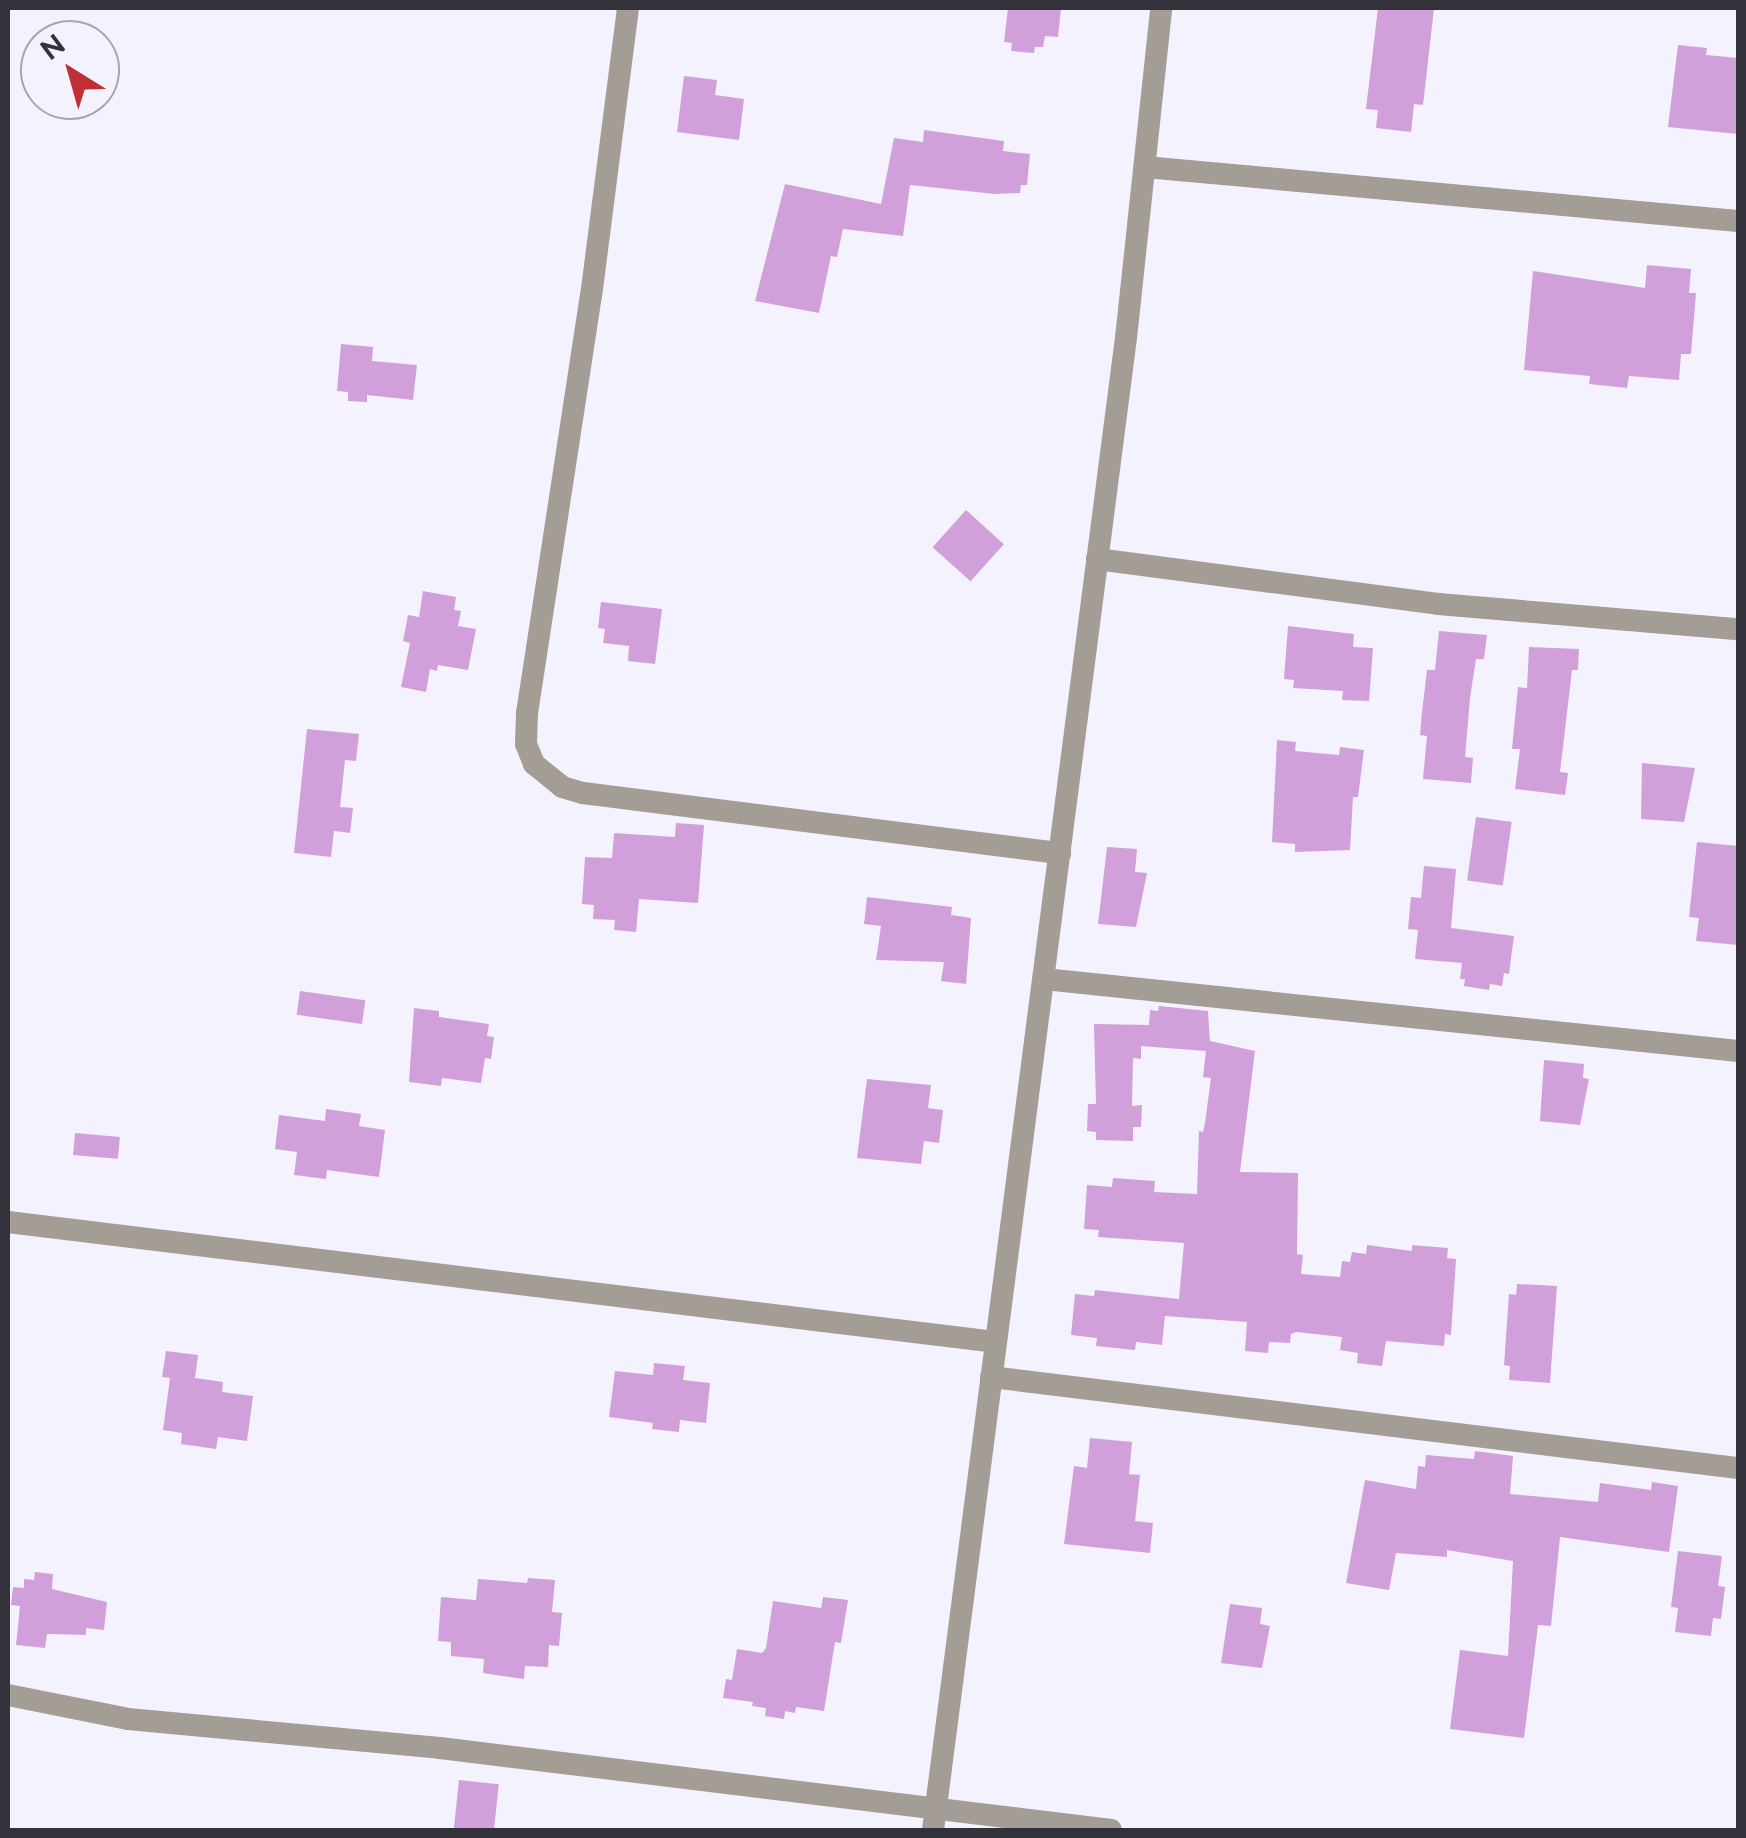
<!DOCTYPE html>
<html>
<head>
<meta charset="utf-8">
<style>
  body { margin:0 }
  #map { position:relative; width:1746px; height:1838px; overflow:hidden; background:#f4f2ff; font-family:Raleway,sans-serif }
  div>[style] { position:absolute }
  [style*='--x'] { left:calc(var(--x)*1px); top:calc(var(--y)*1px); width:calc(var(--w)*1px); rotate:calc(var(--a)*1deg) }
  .building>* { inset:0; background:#d1a0db; transform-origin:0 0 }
  .street>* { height:22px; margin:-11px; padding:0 11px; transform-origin:11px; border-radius:11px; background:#a49d96 }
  span { translate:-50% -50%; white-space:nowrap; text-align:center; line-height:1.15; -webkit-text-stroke:10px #f4f2ff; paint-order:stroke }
  .frame { position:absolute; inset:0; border:10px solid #333139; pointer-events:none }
  .north { position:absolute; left:20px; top:20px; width:100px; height:100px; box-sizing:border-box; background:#f4f2ff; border:2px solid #a7a5b0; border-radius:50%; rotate:323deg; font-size:28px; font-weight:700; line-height:40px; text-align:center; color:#333139 }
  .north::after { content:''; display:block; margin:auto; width:35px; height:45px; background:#bf2f34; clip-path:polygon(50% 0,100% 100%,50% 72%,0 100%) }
</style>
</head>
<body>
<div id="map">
  <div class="building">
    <i style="clip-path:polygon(1008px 8px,1061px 8px,1058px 37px,1045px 36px,1043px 47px,1035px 47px,1034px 53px,1011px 51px,1012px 43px,1004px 42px)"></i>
    <i style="clip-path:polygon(1378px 8px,1434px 8px,1423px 105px,1414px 104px,1411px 132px,1376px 128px,1378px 110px,1366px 109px)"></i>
    <i style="clip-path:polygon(1678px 45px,1707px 48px,1706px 55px,1738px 58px,1738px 134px,1668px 127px)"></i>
    <i style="clip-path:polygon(684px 76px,717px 80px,715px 95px,744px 99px,739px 140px,677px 132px)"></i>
    <i style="clip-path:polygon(924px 130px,1004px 141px,1003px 151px,1030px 154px,1027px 185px,1021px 185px,1020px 193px,995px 194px,910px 185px,903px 236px,843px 229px,837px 257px,831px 256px,819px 313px,755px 301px,785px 184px,881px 204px,894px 138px,923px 142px)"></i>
    <i style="clip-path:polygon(1647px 265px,1691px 269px,1689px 293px,1696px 293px,1691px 354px,1681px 354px,1679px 380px,1629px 376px,1627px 388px,1589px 384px,1590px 376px,1524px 370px,1533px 271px,1645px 288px)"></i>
    <i style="clip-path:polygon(341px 344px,373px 347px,372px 361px,417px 365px,413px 400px,367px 395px,367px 402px,348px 401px,348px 392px,337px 391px)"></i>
    <i style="left:966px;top:510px;width:51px;height:50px;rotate:42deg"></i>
    <i style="clip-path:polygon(423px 591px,456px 597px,454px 610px,461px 611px,458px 626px,476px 629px,468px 670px,438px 665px,437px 671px,430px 669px,426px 692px,401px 687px,410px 643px,403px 641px,408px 615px,419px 617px)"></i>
    <i style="clip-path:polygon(601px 602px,662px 609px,655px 664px,628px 661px,629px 646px,603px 643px,605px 629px,598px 628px)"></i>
    <i style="clip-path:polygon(1288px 626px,1354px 634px,1353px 647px,1373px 648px,1369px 701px,1342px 700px,1343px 691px,1293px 688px,1294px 680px,1284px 679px)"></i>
    <i style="clip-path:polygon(1439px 631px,1487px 635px,1484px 659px,1476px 659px,1470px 698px,1465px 757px,1473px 758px,1471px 783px,1423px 779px,1427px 736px,1420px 735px,1422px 712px,1427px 670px,1435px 670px)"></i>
    <i style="clip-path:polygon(1529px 647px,1579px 649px,1578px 670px,1572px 670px,1560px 772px,1568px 773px,1565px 795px,1515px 789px,1520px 749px,1512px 749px,1518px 687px,1527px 688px)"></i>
    <i style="clip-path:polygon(307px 729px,359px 734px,356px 761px,345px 760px,340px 807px,353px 808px,350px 833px,334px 831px,331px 857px,294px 853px)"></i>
    <i style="clip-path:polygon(1277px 740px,1296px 742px,1295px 751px,1339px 755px,1340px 747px,1364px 750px,1358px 797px,1353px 797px,1350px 850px,1295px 852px,1295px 844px,1272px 842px)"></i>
    <i style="clip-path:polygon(1642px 763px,1695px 768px,1684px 822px,1641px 819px)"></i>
    <i style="left:1476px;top:817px;width:36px;height:64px;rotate:8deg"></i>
    <i style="clip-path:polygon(676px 823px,704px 825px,698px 903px,639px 899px,636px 932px,614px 930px,615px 920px,593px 919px,594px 905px,582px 904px,585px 857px,612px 858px,614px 833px,675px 837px)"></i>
    <i style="clip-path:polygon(1697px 842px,1738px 846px,1738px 945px,1696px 941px,1699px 918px,1689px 917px)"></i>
    <i style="clip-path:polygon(1107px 847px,1137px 849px,1135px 872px,1147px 873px,1136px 927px,1098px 924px)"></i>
    <i style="clip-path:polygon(1424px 866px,1456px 869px,1451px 928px,1514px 936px,1509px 974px,1504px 973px,1502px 986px,1490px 984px,1489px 990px,1464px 986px,1465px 979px,1460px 979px,1462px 963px,1415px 959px,1418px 930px,1408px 929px,1411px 897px,1421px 898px)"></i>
    <i style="clip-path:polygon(867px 897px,952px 907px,951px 915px,971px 918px,966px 984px,941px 981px,944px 962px,876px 960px,881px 926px,864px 924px)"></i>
    <i style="left:300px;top:991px;width:66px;height:24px;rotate:8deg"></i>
    <i style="clip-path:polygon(1159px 1006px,1208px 1011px,1210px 1041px,1255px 1051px,1240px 1172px,1298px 1173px,1297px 1254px,1303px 1255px,1301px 1274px,1340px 1277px,1342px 1261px,1350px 1262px,1352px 1252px,1366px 1254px,1367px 1245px,1412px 1251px,1412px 1245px,1448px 1248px,1447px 1258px,1456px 1259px,1451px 1335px,1445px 1334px,1444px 1346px,1386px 1341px,1382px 1366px,1357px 1363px,1358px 1353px,1340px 1350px,1342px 1337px,1296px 1332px,1291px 1334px,1290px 1343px,1269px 1342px,1268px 1353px,1245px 1351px,1247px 1322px,1165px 1316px,1162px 1345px,1136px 1342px,1135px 1350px,1096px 1346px,1097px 1338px,1071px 1335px,1075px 1294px,1094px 1296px,1095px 1290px,1179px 1299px,1184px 1243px,1098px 1237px,1099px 1230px,1084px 1229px,1087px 1185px,1112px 1187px,1113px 1178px,1155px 1181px,1154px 1192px,1197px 1194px,1199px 1131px,1203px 1132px,1205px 1123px,1211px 1078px,1203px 1077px,1206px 1051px,1141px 1046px,1141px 1059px,1133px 1058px,1132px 1106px,1142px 1105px,1141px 1127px,1133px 1127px,1133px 1141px,1096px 1140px,1096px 1132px,1087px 1131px,1088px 1104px,1096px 1104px,1094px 1024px,1149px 1025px,1150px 1010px,1158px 1011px)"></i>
    <i style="clip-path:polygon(414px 1008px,439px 1011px,439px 1017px,489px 1024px,487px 1036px,494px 1037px,491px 1059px,485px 1058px,481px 1083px,442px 1078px,441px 1086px,409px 1082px)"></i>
    <i style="clip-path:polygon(1544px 1060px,1584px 1064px,1583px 1078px,1589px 1079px,1580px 1125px,1540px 1121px)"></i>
    <i style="clip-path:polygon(867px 1079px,931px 1085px,928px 1108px,943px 1110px,939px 1143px,924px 1141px,921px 1164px,857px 1158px)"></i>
    <i style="clip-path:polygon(326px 1109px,361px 1114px,359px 1126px,385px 1130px,379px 1177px,327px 1170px,326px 1179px,294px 1175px,297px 1152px,275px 1149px,279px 1115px,325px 1121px)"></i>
    <i style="left:75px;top:1133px;width:45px;height:22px;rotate:5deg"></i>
    <i style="clip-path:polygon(1517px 1284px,1557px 1286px,1550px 1383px,1509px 1380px,1510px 1366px,1504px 1365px,1509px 1294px,1516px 1295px)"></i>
    <i style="clip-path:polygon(166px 1351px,198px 1355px,195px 1378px,223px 1382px,222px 1392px,253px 1396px,247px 1441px,218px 1437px,216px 1449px,181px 1444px,182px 1433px,163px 1430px,170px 1378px,162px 1377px)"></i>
    <i style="clip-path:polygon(654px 1363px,685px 1366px,683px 1380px,710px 1383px,706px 1423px,680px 1420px,679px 1432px,652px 1429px,653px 1423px,609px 1417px,615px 1371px,653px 1375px)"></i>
    <i style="clip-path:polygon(1090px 1438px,1132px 1442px,1129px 1474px,1140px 1475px,1135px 1521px,1153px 1523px,1150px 1553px,1064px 1544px,1074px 1466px,1087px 1468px)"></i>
    <i style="clip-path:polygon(1475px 1451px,1513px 1456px,1510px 1494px,1598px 1502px,1600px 1483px,1651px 1490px,1652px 1482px,1678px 1486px,1669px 1552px,1560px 1537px,1551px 1626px,1538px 1625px,1524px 1738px,1450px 1729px,1460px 1650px,1508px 1656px,1513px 1561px,1447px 1550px,1447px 1557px,1396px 1553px,1389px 1590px,1346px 1583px,1365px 1480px,1416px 1489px,1418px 1466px,1425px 1467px,1426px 1455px,1474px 1459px)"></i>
    <i style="clip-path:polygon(1678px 1551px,1722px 1556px,1718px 1586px,1725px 1587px,1721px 1619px,1713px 1618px,1711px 1636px,1675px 1632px,1678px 1608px,1671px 1607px)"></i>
    <i style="clip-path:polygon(35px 1572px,53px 1574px,52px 1589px,107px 1602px,104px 1630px,86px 1628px,86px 1635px,47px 1634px,45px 1648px,16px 1645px,20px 1606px,11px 1605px,13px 1587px,24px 1588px,24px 1579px,34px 1580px)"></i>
    <i style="clip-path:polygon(528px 1578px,555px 1580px,552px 1612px,562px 1613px,559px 1646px,549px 1645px,548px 1667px,525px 1666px,524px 1679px,495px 1675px,483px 1673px,484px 1659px,451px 1656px,451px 1642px,438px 1641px,441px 1597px,476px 1600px,478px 1579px,527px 1583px)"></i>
    <i style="clip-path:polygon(823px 1597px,848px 1600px,841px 1643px,835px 1642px,824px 1711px,796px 1707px,795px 1713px,785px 1711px,784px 1719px,765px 1716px,766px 1708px,752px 1706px,753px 1702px,723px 1698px,726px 1679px,732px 1680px,737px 1649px,762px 1653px,766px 1648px,773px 1601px,821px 1608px)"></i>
    <i style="clip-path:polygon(1230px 1604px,1262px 1608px,1260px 1624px,1270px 1626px,1262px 1668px,1221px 1663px)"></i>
    <i style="left:459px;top:1780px;width:40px;height:50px;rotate:6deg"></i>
  </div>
  <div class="street">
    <i style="--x:628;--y:8;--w:289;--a:97.3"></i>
    <i style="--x:591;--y:295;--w:424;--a:98.7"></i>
    <i style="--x:527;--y:714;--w:30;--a:92"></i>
    <i style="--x:526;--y:744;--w:22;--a:68"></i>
    <i style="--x:534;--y:764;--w:36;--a:39"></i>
    <i style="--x:562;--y:787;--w:22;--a:16"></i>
    <i style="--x:583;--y:793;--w:481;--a:7.2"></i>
    <i style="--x:1145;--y:167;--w:595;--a:5.2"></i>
    <i style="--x:1097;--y:559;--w:344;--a:7.5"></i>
    <i style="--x:1438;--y:604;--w:301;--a:4.8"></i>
    <i style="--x:1044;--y:979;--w:698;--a:5.92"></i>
    <i style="--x:8;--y:1222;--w:994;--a:6.93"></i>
    <i style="--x:991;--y:1377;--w:753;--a:6.95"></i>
    <i style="--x:8;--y:1695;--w:122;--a:11.3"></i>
    <i style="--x:128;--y:1719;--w:313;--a:5.3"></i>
    <i style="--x:440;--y:1748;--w:676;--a:6.97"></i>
    <i style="--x:933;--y:1830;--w:1504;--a:-82.63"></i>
    <i style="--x:1126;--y:338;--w:332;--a:-83.9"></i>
  </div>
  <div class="frame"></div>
  <div class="north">N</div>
</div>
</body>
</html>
